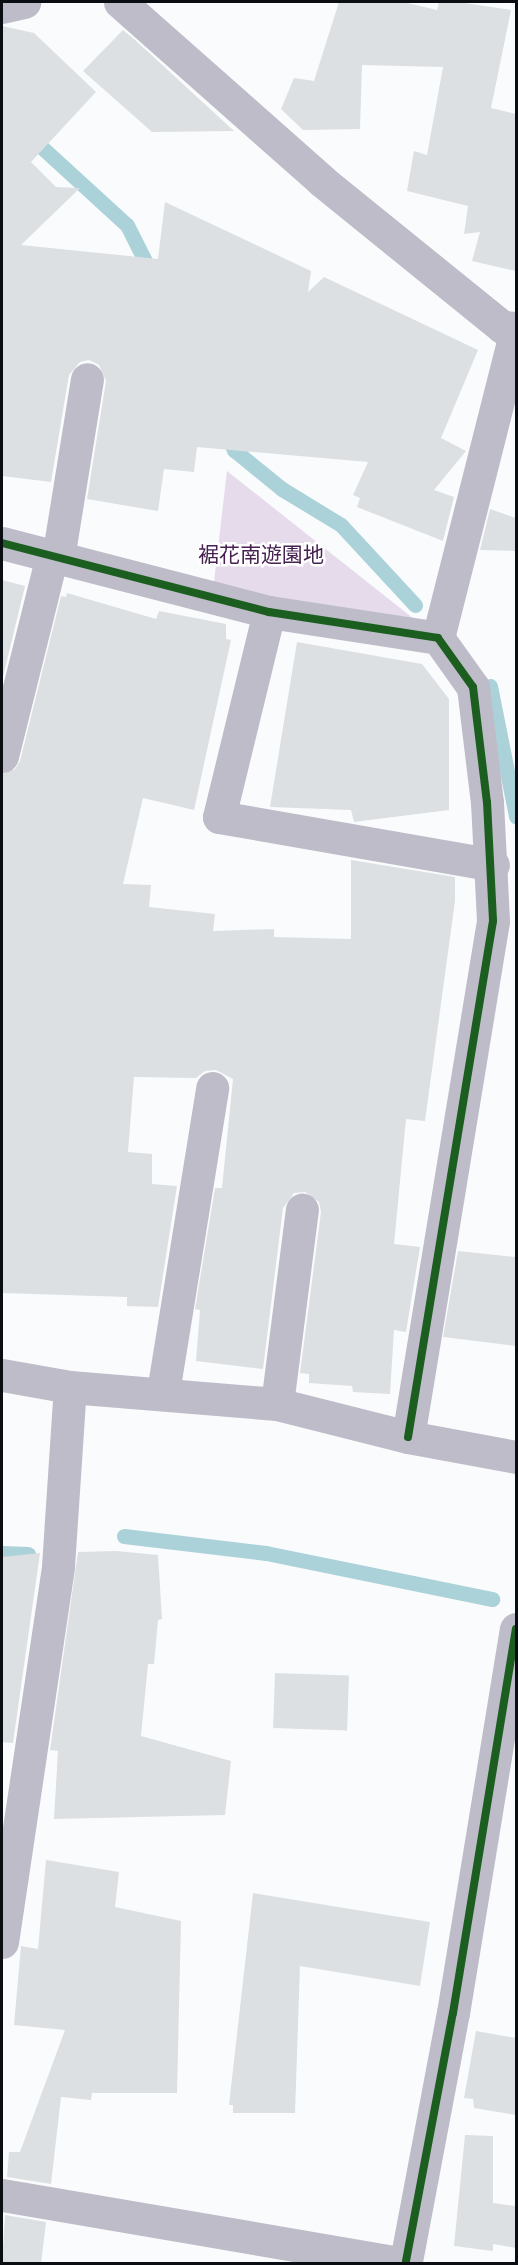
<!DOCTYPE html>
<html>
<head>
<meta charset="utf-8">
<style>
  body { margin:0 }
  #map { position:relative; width:518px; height:2265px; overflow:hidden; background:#fafbfd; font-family:"Open Sans","Noto Sans JP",sans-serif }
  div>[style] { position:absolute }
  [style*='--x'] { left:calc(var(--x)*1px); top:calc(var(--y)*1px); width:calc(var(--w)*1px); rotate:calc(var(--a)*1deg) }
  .green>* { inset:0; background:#e6dbea }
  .stream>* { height:15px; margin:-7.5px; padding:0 7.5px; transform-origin:7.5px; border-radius:7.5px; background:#abd2d9 }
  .building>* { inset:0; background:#dce0e2; transform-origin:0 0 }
  .minor>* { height:33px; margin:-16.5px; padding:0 16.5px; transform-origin:16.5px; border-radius:16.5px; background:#bebcc8 }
  .cycleway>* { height:8px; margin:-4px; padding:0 4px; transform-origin:4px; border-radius:4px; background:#1b5e20 }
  span { translate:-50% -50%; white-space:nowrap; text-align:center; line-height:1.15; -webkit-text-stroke:5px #fff; paint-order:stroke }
  .park-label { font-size:21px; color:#462250 }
  .frame { position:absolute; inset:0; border:3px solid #0a0d12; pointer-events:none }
</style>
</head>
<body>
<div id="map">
  <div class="green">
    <i style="clip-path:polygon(227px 471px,414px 619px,265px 603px,214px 582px)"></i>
  </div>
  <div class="stream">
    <i style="--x:2;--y:111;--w:169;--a:42.4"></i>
    <i style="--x:127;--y:225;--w:56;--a:63.4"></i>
    <i style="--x:226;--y:432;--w:20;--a:66"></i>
    <i style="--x:234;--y:450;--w:62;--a:39.1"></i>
    <i style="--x:282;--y:489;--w:69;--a:31.4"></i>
    <i style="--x:341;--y:525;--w:109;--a:47.2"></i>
    <i style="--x:490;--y:686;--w:133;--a:78.7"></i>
    <i style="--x:124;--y:1536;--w:143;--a:6.8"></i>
    <i style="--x:266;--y:1553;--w:231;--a:11.5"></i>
    <i style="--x:2;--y:1553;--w:26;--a:2"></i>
  </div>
  <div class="building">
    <i style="clip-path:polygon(339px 2px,403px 2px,437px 10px,439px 2px,457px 2px,511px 10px,491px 108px,516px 114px,516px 271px,472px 261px,480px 232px,464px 234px,468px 206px,407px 191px,414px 151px,427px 155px,443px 67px,362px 65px,360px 129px,303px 130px,281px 109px,294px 78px,314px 81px)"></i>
    <i style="clip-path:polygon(2px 26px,34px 33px,96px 92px,31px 162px,56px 187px,80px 188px,21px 245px,158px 259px,165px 202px,311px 271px,308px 292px,324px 277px,478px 350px,441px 438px,466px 451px,434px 490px,454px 497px,443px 541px,357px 507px,360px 498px,353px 495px,368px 462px,197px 447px,194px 472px,164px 469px,158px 511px,87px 499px,106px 381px,99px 365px,89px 360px,80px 362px,69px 375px,51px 482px,2px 476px)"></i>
    <i style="clip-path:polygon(123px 30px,134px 39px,234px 131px,152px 132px,83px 71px)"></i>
    <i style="clip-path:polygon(490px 509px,516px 518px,516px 551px,480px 550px)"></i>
    <i style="clip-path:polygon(2px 580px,25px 586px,2px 681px)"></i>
    <i style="clip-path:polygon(67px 593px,156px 619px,159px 611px,226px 624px,226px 639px,231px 640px,194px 810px,143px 798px,123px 884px,151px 885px,149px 907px,215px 914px,213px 931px,274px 929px,274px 937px,351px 939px,351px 860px,455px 877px,455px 901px,425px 1121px,406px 1119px,394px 1244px,420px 1247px,406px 1332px,394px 1330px,390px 1394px,353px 1392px,352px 1386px,309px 1383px,309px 1374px,300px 1373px,321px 1212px,319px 1202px,305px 1192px,294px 1193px,283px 1208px,263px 1369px,196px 1361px,200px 1310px,195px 1309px,215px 1188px,222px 1188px,233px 1079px,216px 1070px,205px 1071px,196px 1078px,134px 1077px,128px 1152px,152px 1154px,152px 1184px,177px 1186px,158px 1307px,127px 1306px,127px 1297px,2px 1293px,2px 774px,15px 769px,20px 761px,61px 596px,66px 597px)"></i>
    <i style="clip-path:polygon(297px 642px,422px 664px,449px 699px,449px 810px,354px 822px,351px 810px,270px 807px)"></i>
    <i style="clip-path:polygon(458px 1251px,516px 1257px,516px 1346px,443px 1337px)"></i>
    <i style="clip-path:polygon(116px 1551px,158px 1555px,162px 1619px,158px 1620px,154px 1664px,148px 1664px,141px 1736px,231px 1761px,225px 1815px,54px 1819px,58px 1751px,50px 1750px,78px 1552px)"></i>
    <i style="clip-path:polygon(40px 1553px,13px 1743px,2px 1742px,2px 1557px)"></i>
    <i style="left:275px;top:1673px;width:74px;height:55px;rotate:2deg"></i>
    <i style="clip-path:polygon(46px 1860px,119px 1872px,115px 1907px,181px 1921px,177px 2093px,92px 2093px,91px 2100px,61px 2097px,51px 2184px,7px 2177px,9px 2152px,20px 2152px,65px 2030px,14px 2025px,21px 1946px,38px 1949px)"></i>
    <i style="clip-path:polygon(253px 1893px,430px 1922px,420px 1986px,300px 1966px,295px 2113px,233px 2113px,233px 2105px,229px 2105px)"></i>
    <i style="clip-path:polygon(476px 2031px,516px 2038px,516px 2115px,474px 2108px,473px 2099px,464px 2098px)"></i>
    <i style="clip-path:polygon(465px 2135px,493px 2136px,493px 2203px,516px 2206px,516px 2248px,493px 2244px,493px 2251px,454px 2246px)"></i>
    <i style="clip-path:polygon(5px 2215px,46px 2222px,41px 2264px,2px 2264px)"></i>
  </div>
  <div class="minor">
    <i style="--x:120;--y:2;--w:270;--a:41.5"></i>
    <i style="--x:322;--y:181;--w:232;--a:39"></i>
    <i style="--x:502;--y:327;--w:14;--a:4"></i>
    <i style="--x:2;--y:7;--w:23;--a:-13"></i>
    <i style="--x:2;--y:543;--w:276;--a:14.5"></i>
    <i style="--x:269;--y:612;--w:171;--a:8.7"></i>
    <i style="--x:438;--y:638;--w:60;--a:54.5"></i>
    <i style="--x:473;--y:687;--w:116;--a:83.1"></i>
    <i style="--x:487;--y:802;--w:119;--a:87.1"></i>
    <i style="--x:493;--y:921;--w:523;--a:99.35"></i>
    <i style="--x:58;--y:558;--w:181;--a:-80.8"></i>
    <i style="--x:269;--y:612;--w:211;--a:103.7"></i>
    <i style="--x:219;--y:817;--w:278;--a:9.9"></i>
    <i style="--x:438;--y:638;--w:318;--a:-75.8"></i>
    <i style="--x:2;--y:756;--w:206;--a:-76"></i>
    <i style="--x:2;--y:1375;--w:69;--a:10"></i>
    <i style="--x:70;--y:1387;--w:208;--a:4.7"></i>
    <i style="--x:277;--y:1404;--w:135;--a:14.1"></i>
    <i style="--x:408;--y:1437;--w:110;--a:10.5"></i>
    <i style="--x:163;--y:1392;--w:308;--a:-80.8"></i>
    <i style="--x:277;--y:1404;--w:196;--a:-82.7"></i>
    <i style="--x:2;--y:1942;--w:380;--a:-81.5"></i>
    <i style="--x:58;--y:1566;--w:179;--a:-86.2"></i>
    <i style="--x:2;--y:2195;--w:409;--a:9.7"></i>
    <i style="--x:406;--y:2261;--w:252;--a:-79.3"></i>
    <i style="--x:453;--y:2013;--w:389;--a:-80.7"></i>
  </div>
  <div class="cycleway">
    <i style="--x:2;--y:543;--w:276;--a:14.5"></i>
    <i style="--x:269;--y:612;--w:171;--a:8.7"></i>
    <i style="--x:438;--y:638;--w:60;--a:54.5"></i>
    <i style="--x:473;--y:687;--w:116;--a:83.1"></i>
    <i style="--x:487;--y:802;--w:119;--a:87.1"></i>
    <i style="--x:493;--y:921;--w:523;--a:99.35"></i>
    <i style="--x:406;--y:2261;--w:252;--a:-79.3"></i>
    <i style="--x:453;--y:2013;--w:389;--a:-80.7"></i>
  </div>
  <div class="park-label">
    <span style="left:261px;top:554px">裾花南遊園地</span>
  </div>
  <div class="frame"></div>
</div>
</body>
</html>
